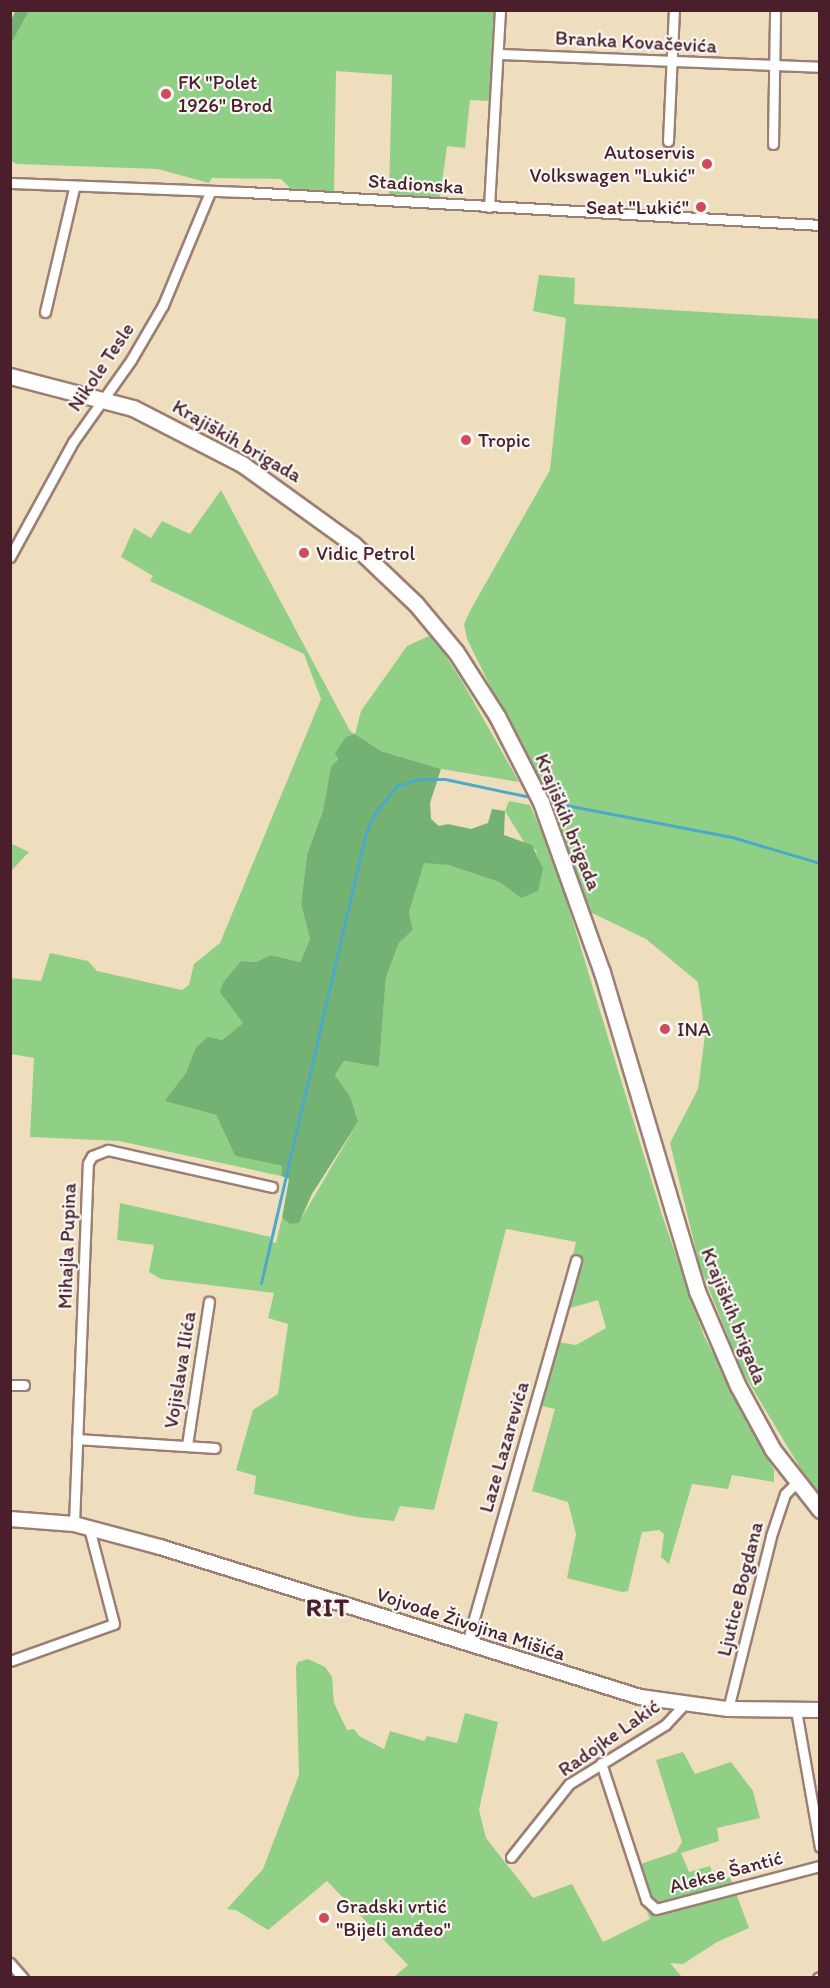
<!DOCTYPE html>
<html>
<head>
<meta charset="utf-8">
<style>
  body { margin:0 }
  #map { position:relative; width:830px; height:1988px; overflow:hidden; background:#efdebd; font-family:Itim,sans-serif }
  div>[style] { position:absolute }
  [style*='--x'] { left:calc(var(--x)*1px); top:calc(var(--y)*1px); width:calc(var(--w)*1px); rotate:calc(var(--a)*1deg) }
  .green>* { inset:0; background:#90d086 }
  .forest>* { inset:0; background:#74b273 }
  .stream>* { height:3px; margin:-1.5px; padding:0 1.5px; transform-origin:1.5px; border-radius:1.5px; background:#4ca9ca }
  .roads { filter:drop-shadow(2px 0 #9c7e74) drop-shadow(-2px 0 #9c7e74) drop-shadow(0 2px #9c7e74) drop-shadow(0 -2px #9c7e74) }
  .street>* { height:9px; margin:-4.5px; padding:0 4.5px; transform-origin:4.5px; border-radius:4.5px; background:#fff }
  .secondary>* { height:14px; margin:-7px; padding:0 7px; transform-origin:7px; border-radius:7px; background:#fff }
  .primary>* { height:15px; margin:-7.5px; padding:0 7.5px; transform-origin:7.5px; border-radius:7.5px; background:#fff }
  .dots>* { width:16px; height:16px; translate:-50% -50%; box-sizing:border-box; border:3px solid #f6f6f2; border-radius:50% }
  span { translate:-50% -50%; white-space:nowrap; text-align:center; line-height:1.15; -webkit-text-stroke:4.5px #f6f6f2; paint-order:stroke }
  .street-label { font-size:20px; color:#4a1f2b }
  .poi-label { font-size:20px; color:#4a1f2b }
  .left { translate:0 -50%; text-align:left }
  .right { translate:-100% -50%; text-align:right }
  .district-label { font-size:26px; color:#4a1f2b; font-weight:700; letter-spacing:1.5px }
  .frame { position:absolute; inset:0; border:12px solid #4a1f2b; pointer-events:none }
</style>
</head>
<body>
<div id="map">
  <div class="green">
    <i style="clip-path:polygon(29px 11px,495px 11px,490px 101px,470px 100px,465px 148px,447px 146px,440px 198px,389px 194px,392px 75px,336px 71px,334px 192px,293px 191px,281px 179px,212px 178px,209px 183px,158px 169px,17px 164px,11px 161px,11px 44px)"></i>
    <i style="clip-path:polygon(539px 275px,575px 278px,574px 304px,819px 319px,819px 1499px,742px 1371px,700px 1267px,670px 1143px,698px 1089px,705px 1035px,698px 982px,646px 939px,588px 911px,549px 806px,467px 639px,464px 624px,471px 609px,550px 470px,566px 318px,533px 311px)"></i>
    <i style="clip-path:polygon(221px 490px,350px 731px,355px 734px,361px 711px,407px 646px,429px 636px,434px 637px,463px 683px,519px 782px,441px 769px,381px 751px,355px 734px,331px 768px,323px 810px,307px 855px,301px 904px,310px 939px,300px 962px,271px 955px,256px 962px,241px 961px,224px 981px,243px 1023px,222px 1040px,208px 1038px,196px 1047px,186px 1073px,164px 1101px,216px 1115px,235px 1156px,282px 1166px,281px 1176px,119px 1141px,30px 1137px,34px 1058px,11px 1054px,10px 978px,41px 981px,50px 953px,88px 961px,97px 971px,182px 990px,189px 985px,194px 964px,220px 943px,321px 699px,304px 654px,150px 581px,153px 576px,121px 557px,134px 528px,151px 538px,162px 521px,190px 534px)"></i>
    <i style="clip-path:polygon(509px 801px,530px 805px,553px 856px,662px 1215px,704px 1336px,774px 1470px,774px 1482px,732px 1475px,728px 1489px,692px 1484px,669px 1564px,661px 1557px,664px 1534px,659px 1530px,642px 1532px,628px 1591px,622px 1592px,567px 1578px,576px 1534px,568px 1502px,532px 1491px,555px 1409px,538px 1405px,552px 1341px,576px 1345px,606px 1328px,598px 1300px,560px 1311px,576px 1242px,506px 1229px,434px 1510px,400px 1506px,394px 1521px,357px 1517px,254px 1494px,256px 1476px,236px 1470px,253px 1410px,278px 1394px,288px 1324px,268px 1318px,274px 1293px,161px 1279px,149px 1272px,154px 1245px,117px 1240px,120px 1203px,271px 1237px,270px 1242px,276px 1243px,282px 1218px,290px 1224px,299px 1222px,358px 1122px,351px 1098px,335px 1075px,344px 1061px,379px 1067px,386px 977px,399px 943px,413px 930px,409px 913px,424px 862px,448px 865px,499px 882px,521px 898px,539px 864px,536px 850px,524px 842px,505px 811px)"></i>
    <i style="clip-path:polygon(10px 843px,29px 852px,11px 871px,10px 871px)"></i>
    <i style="clip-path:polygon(308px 1659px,325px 1667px,332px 1677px,334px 1703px,347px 1730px,354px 1729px,359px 1736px,384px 1749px,390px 1731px,424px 1741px,427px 1736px,457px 1743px,465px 1713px,498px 1722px,479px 1810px,486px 1838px,533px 1898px,572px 1884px,603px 1942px,650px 1919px,629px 1868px,676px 1852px,682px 1842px,656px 1760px,683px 1752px,695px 1774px,731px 1762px,753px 1791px,760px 1818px,717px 1828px,719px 1841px,681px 1853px,689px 1872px,710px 1866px,715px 1882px,730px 1877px,749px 1928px,717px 1942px,683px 1964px,670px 1963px,682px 1977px,394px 1977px,408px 1965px,327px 1881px,268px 1930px,236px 1910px,227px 1909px,263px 1869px,299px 1775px,296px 1667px,298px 1662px)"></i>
  </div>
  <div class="forest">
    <i style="clip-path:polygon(16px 10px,29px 11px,11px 44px,11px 20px)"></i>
    <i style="clip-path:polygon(355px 734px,381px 751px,441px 769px,430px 803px,431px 819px,439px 826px,448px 824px,471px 829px,488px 823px,492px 809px,505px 811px,504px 835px,532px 845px,543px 869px,538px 891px,521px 898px,499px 882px,448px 865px,424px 863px,409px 913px,413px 930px,399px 943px,386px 977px,379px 1067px,344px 1061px,335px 1075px,351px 1098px,358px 1122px,312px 1194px,299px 1223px,290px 1224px,282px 1218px,289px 1179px,281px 1176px,282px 1166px,235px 1156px,216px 1115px,164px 1101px,186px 1073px,196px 1047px,208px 1037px,222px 1040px,243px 1023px,220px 992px,224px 981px,241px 961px,256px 962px,271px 955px,300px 962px,310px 939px,301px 904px,307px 855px,323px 810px,331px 767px,338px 759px,335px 753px,346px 737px)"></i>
  </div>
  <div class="stream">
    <i style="--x:550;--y:802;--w:185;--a:10.9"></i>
    <i style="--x:732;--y:837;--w:92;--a:16.5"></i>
    <i style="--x:261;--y:1283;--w:460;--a:-76.9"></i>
    <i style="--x:365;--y:835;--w:24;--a:-66"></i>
    <i style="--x:375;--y:813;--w:35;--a:-51"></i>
    <i style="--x:397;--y:786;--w:23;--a:-18"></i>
    <i style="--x:419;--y:779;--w:26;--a:0"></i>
    <i style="--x:445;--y:779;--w:87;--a:12"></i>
  </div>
  <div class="roads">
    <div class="street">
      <i style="--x:499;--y:54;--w:321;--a:2.3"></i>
      <i style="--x:668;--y:141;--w:131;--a:-87.4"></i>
      <i style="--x:773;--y:144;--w:134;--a:-89.1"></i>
      <i style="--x:10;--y:183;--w:235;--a:2.2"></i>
      <i style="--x:245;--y:192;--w:576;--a:3.28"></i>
      <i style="--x:489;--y:207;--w:197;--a:-86.8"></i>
      <i style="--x:45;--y:312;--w:127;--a:-76.8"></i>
      <i style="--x:10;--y:557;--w:131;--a:-61.3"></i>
      <i style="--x:73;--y:442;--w:100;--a:-54.7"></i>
      <i style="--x:131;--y:360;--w:64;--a:-59.8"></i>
      <i style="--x:163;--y:305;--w:122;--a:-67.4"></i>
      <i style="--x:10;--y:1385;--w:14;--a:0"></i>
      <i style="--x:77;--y:1439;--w:138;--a:3.7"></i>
      <i style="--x:187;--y:1445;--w:145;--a:-81.3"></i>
      <i style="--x:74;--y:1524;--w:361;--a:-87.8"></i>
      <i style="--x:88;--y:1163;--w:8;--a:-60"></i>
      <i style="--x:92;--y:1156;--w:17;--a:-21"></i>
      <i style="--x:108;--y:1150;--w:168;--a:12.7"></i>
      <i style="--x:467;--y:1643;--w:398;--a:-74.1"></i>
      <i style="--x:10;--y:1661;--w:110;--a:-19.6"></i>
      <i style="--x:114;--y:1624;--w:99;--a:-104.6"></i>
      <i style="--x:728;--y:1709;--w:178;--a:-76"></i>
      <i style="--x:771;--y:1536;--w:44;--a:-71.6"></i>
      <i style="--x:785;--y:1494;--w:16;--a:-45"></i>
      <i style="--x:796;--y:1710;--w:139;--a:80.1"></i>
      <i style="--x:601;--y:1763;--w:144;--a:71.8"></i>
      <i style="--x:646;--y:1900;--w:13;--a:42"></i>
      <i style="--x:656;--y:1909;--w:170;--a:-14.7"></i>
      <i style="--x:511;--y:1857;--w:93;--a:-51.5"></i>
      <i style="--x:569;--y:1784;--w:113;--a:-31.6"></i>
      <i style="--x:665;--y:1725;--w:26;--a:-47"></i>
      <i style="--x:10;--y:1963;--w:20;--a:49"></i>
      <i style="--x:818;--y:1978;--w:2;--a:-27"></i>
    </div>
    <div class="secondary">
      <i style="--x:10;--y:1519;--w:64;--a:4.5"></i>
      <i style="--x:74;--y:1524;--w:89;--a:15"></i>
      <i style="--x:160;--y:1547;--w:503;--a:17.35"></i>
      <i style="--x:640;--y:1697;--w:89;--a:7.8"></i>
      <i style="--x:728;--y:1709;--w:92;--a:0.6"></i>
    </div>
    <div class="primary">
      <i style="--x:10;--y:376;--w:127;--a:14.6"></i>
      <i style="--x:133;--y:408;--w:123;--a:27.2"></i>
      <i style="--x:242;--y:464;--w:137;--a:35.8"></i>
      <i style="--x:353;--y:544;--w:87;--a:43.6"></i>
      <i style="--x:416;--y:604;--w:62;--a:50.2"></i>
      <i style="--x:456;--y:652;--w:76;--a:57.4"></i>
      <i style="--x:497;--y:716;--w:97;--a:62.9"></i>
      <i style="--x:541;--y:802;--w:181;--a:70.3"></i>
      <i style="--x:602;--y:972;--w:333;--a:73.4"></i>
      <i style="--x:697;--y:1291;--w:103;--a:66.7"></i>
      <i style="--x:738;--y:1386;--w:73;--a:61.3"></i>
      <i style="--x:773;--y:1450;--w:76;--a:51.9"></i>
    </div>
  </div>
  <div class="dots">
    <i style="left:166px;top:94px;background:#d1495b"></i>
    <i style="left:707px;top:164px;background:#d1495b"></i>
    <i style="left:701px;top:207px;background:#d1495b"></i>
    <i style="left:466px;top:440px;background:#d1495b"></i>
    <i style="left:304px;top:553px;background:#d1495b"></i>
    <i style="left:665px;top:1029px;background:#d1495b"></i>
    <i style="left:324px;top:1918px;background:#d1495b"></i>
  </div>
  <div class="street-label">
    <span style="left:636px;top:42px;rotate:3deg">Branka Kovačevića</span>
    <span style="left:416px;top:184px;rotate:4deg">Stadionska</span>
    <span style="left:101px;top:367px;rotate:-56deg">Nikole Tesle</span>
    <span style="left:237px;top:441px;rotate:30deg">Krajiških brigada</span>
    <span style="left:568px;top:822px;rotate:68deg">Krajiških brigada</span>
    <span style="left:67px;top:1246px;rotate:-88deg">Mihajla Pupina</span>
    <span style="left:734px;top:1316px;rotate:68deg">Krajiških brigada</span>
    <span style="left:180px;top:1370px;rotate:-81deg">Vojislava Ilića</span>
    <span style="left:504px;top:1447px;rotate:-74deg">Laze Lazarevića</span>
    <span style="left:740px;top:1589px;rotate:-76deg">Ljutice Bogdana</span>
    <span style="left:471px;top:1624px;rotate:18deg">Vojvode Živojina Mišića</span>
    <span style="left:609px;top:1738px;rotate:-35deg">Radojke Lakić</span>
    <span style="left:726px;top:1872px;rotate:-15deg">Alekse Šantić</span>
  </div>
  <div class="poi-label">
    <span class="left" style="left:178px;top:94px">FK "Polet<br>1926" Brod</span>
    <span class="right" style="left:695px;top:164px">Autoservis<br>Volkswagen "Lukić"</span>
    <span class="right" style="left:689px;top:207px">Seat "Lukić"</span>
    <span class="left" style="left:478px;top:440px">Tropic</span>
    <span class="left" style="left:316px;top:553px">Vidic Petrol</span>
    <span class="left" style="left:677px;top:1029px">INA</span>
    <span class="left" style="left:336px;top:1918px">Gradski vrtić<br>"Bijeli anđeo"</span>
  </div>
  <div class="district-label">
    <span style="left:328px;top:1608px">RIT</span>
  </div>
  <div class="frame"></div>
</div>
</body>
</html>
